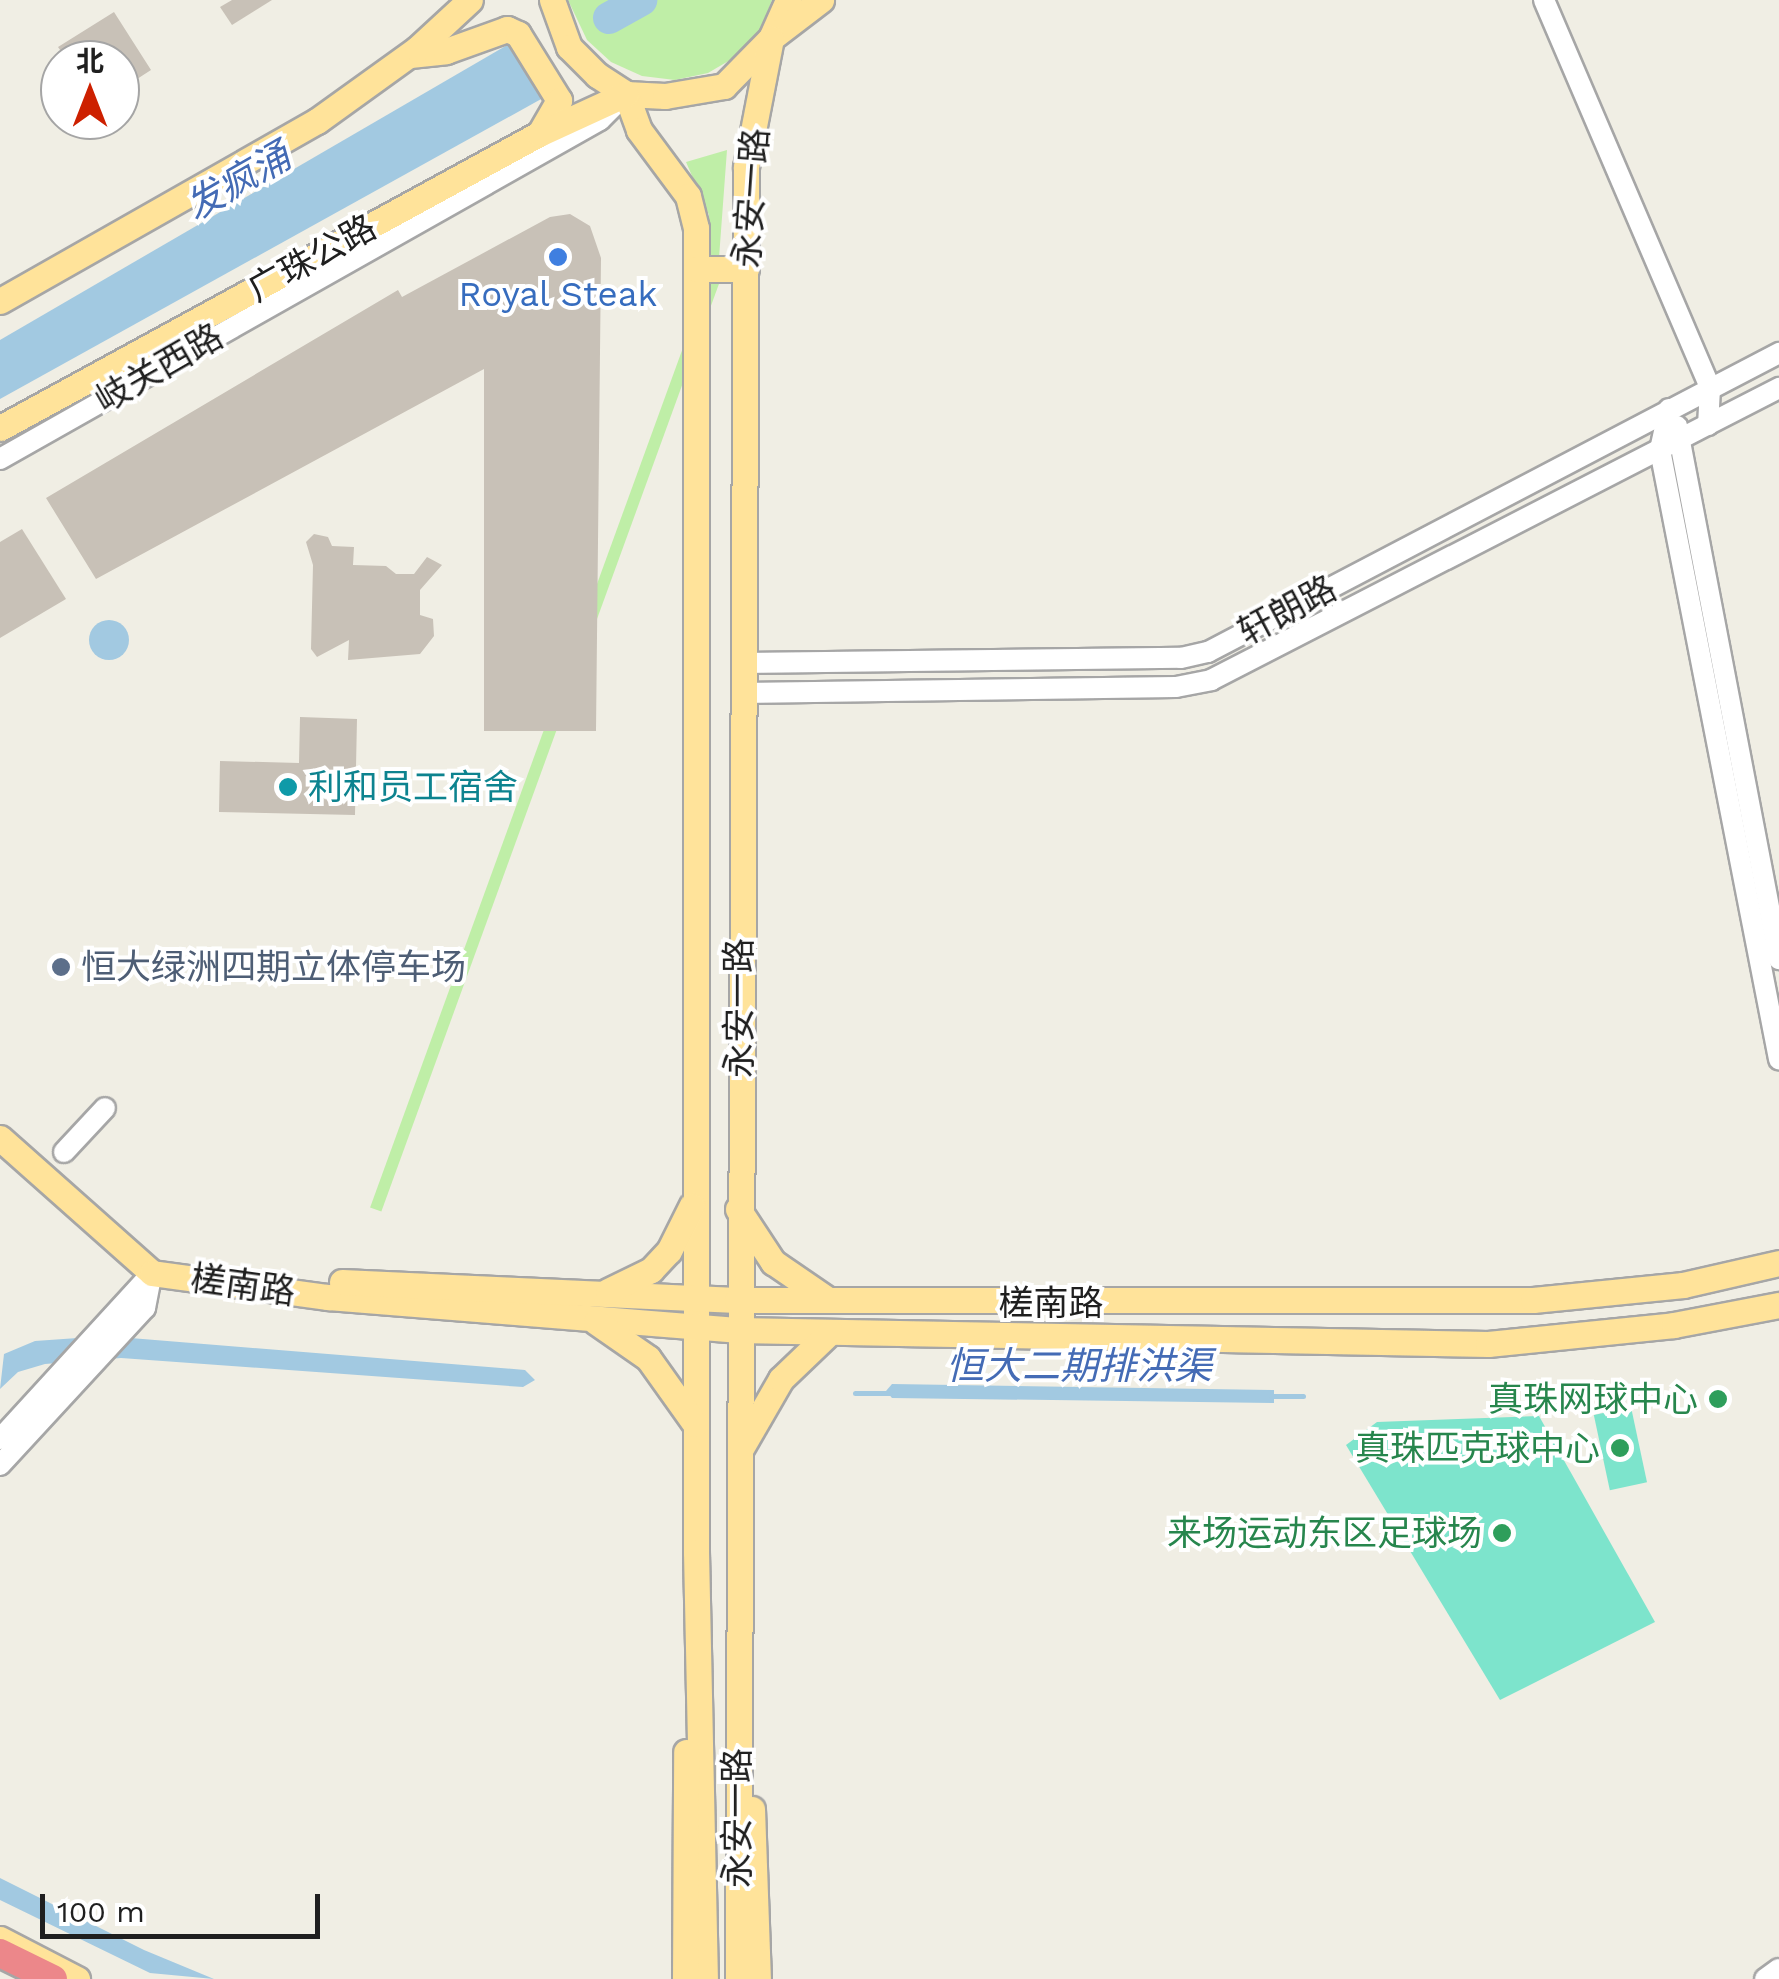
<!DOCTYPE html>
<html>
<head>
<meta charset="utf-8">
<style>
  body { margin:0 }
  #map { position:relative; width:1779px; height:1979px; overflow:hidden; background:#f0eee4; font-family:"Work Sans","Noto Sans SC",sans-serif }
  div>[style] { position:absolute }
  [style*='--x'] { left:calc(var(--x)*1px); top:calc(var(--y)*1px); width:calc(var(--w)*1px); rotate:calc(var(--a)*1deg) }
  .grass>* { inset:0; background:#bfeea7; transform-origin:0 0 }
  .pitch>* { inset:0; background:#7de4cc; transform-origin:0 0 }
  .water>* { inset:0; background:#a2c9e1 }
  .round { border-radius:50% }
  .stream>* { height:5px; margin:-2.5px; padding:0 2.5px; transform-origin:2.5px; border-radius:2.5px; background:#a2c9e1 }
  .river>* { height:32px; margin:-16px; padding:0 16px; transform-origin:16px; border-radius:16px; background:#a2c9e1 }
  .building>* { inset:0; background:#c8c1b7 }
  .roads { filter:drop-shadow(2px 0 #a6a6a6) drop-shadow(-2px 0 #a6a6a6) drop-shadow(0 2px #a6a6a6) drop-shadow(0 -2px #a6a6a6) }
  .minor>* { height:20px; margin:-10px; padding:0 10px; transform-origin:10px; border-radius:10px; background:#fff }
  .major>* { height:25px; margin:-12.5px; padding:0 12.5px; transform-origin:12.5px; border-radius:12.5px; background:#ffe39a }
  .highway>* { height:28px; margin:-14px; padding:0 14px; transform-origin:14px; border-radius:14px; background:#ec878a }
  .dots>* { width:28px; height:28px; translate:-50% -50%; box-sizing:border-box; border:5px solid #fff; border-radius:50% }
  span { translate:-50% -50%; white-space:nowrap; text-align:center; line-height:1.15; -webkit-text-stroke:8px #fff; paint-order:stroke }
  .street-label { font-size:35px; color:#1f1f1f }
  .shop-label { font-size:35px; color:#366cbe }
  .culture-label { font-size:35px; color:#0d838f }
  .left { translate:0 -50%; text-align:left }
  .service-label { font-size:35px; color:#4e5e75 }
  .leisure-label { font-size:35px; color:#27864d }
  .right { translate:-100% -50%; text-align:right }
  .water-label { font-size:38px; color:#446bb5; font-style:italic }
  .north { position:absolute; left:40px; top:40px; width:100px; height:100px; box-sizing:border-box; background:#fff; border:2px solid #a5a5a5; border-radius:50%; rotate:0deg; font-size:28px; font-weight:700; line-height:40px; text-align:center; color:#1f1f1f }
  .north::after { content:''; display:block; margin:auto; width:35px; height:45px; background:#cd2000; clip-path:polygon(50% 0,100% 100%,50% 72%,0 100%) }
  .scale { position:absolute; left:40px; top:1894px; width:280px; height:45px; box-sizing:border-box; border:5px solid #1f1f1f; border-top:0; padding-left:12px; font-size:30px; line-height:35px; white-space:nowrap; color:#1f1f1f; -webkit-text-stroke:8px #fff; paint-order:stroke }
</style>
</head>
<body>
<div id="map">
  <div class="grass">
    <i style="clip-path:polygon(568px 0,772px 0,761px 29px,737px 56px,708px 73px,675px 80px,642px 76px,611px 62px,587px 40px)"></i>
    <i style="clip-path:polygon(727px 150px,719px 258px,709px 257px,709px 215px,686px 162px)"></i>
    <i style="left:708px;top:279px;width:12px;height:988px;rotate:20deg"></i>
  </div>
  <div class="pitch">
    <i style="left:1631px;top:1407px;width:77px;height:38px;rotate:78deg"></i>
    <i style="clip-path:polygon(1539px 1416px,1655px 1622px,1500px 1700px,1346px 1445px,1377px 1422px)"></i>
  </div>
  <div class="water">
    <i style="clip-path:polygon(509px 44px,543px 98px,0 399px,0 340px)"></i>
    <i class="round" style="left:89px;top:620px;width:40px;height:40px"></i>
    <i style="clip-path:polygon(106px 1336px,525px 1370px,535px 1380px,523px 1387px,121px 1358px,45px 1364px,18px 1372px,0 1389px,4px 1354px,35px 1341px)"></i>
    <i style="clip-path:polygon(892px 1384px,1274px 1390px,1274px 1403px,892px 1398px,886px 1391px)"></i>
    <i style="clip-path:polygon(0 1878px,144px 1950px,214px 1979px,150px 1973px,0 1900px)"></i>
  </div>
  <div class="stream">
    <i style="--x:855;--y:1393;--w:35;--a:0"></i>
    <i style="--x:1271;--y:1396;--w:32;--a:0"></i>
  </div>
  <div class="river">
    <i style="--x:609;--y:18;--w:37;--a:-29"></i>
  </div>
  <div class="building">
    <i style="clip-path:polygon(232px 0,272px 0,232px 25px,220px 7px)"></i>
    <i style="clip-path:polygon(114px 12px,151px 70px,120px 90px,120px 60px,67px 60px,58px 47px)"></i>
    <i style="clip-path:polygon(570px 214px,590px 226px,601px 258px,596px 731px,484px 731px,484px 369px,96px 579px,46px 498px,398px 290px,402px 297px,550px 217px)"></i>
    <i style="clip-path:polygon(22px 529px,66px 599px,0 638px,0 542px)"></i>
    <i style="clip-path:polygon(314px 534px,328px 537px,332px 546px,354px 547px,353px 565px,386px 566px,396px 574px,414px 574px,427px 557px,442px 565px,420px 590px,420px 615px,433px 619px,434px 636px,420px 654px,348px 660px,349px 640px,317px 657px,311px 649px,313px 565px,306px 542px)"></i>
    <i style="clip-path:polygon(300px 717px,357px 719px,355px 815px,219px 812px,220px 761px,299px 763px)"></i>
  </div>
  <div class="roads">
    <div class="minor">
      <i style="--x:1544;--y:0;--w:422;--a:66.8"></i>
      <i style="--x:1710;--y:388;--w:37;--a:93"></i>
      <i style="--x:1669;--y:409;--w:42;--a:102.4"></i>
      <i style="--x:1660;--y:450;--w:621;--a:78.94"></i>
      <i style="--x:1677;--y:426;--w:543;--a:79.17"></i>
      <i style="--x:0;--y:459;--w:689;--a:-29.47"></i>
      <i style="--x:600;--y:120;--w:24;--a:-45"></i>
      <i style="--x:742;--y:663;--w:439;--a:-0.7"></i>
      <i style="--x:1181;--y:658;--w:28;--a:-13"></i>
      <i style="--x:1208;--y:652;--w:645;--a:-27.64"></i>
      <i style="--x:742;--y:693;--w:434;--a:-0.8"></i>
      <i style="--x:1176;--y:687;--w:36;--a:-11"></i>
      <i style="--x:1211;--y:680;--w:639;--a:-27.21"></i>
      <i style="--x:64;--y:1152;--w:60;--a:-47"></i>
      <i style="--x:0;--y:1439;--w:224;--a:-47.5"></i>
      <i style="--x:0;--y:1465;--w:214;--a:-47.3"></i>
      <i style="--x:145;--y:1308;--w:36;--a:-79"></i>
      <i style="--x:1765;--y:1979;--w:17;--a:-36"></i>
    </div>
    <div class="major">
      <i style="--x:552;--y:0;--w:50;--a:70.1"></i>
      <i style="--x:569;--y:47;--w:40;--a:45"></i>
      <i style="--x:597;--y:75;--w:35;--a:33"></i>
      <i style="--x:626;--y:94;--w:39;--a:3"></i>
      <i style="--x:665;--y:96;--w:60;--a:-9.6"></i>
      <i style="--x:724;--y:86;--w:67;--a:-45.6"></i>
      <i style="--x:771;--y:38;--w:42;--a:-65.9"></i>
      <i style="--x:775;--y:35;--w:58;--a:-37.3"></i>
      <i style="--x:410;--y:55;--w:36;--a:-6"></i>
      <i style="--x:446;--y:51;--w:65;--a:-19.8"></i>
      <i style="--x:507;--y:29;--w:12;--a:24"></i>
      <i style="--x:518;--y:34;--w:78;--a:58.2"></i>
      <i style="--x:559;--y:100;--w:39;--a:120"></i>
      <i style="--x:626;--y:94;--w:38;--a:70"></i>
      <i style="--x:639;--y:130;--w:82;--a:53.4"></i>
      <i style="--x:688;--y:196;--w:33;--a:76"></i>
      <i style="--x:696;--y:228;--w:1324;--a:90"></i>
      <i style="--x:696;--y:1552;--w:427;--a:88.8"></i>
      <i style="--x:696;--y:269;--w:50;--a:0"></i>
      <i style="--x:0;--y:301;--w:365;--a:-29.6"></i>
      <i style="--x:317;--y:121;--w:123;--a:-35.8"></i>
      <i style="--x:417;--y:49;--w:72;--a:-42.8"></i>
      <i style="--x:0;--y:428;--w:614;--a:-28.61"></i>
      <i style="--x:539;--y:134;--w:96;--a:-24.7"></i>
      <i style="--x:0;--y:1138;--w:203;--a:41.6"></i>
      <i style="--x:738;--y:1209;--w:64;--a:56.6"></i>
      <i style="--x:773;--y:1262;--w:65;--a:34.4"></i>
      <i style="--x:152;--y:1273;--w:178;--a:7.8"></i>
      <i style="--x:328;--y:1297;--w:410;--a:4.6"></i>
      <i style="--x:737;--y:1330;--w:751;--a:1.07"></i>
      <i style="--x:1488;--y:1344;--w:187;--a:-5.8"></i>
      <i style="--x:1674;--y:1325;--w:107;--a:-10.8"></i>
      <i style="--x:342;--y:1282;--w:395;--a:2.6"></i>
      <i style="--x:737;--y:1300;--w:796;--a:0"></i>
      <i style="--x:1533;--y:1300;--w:151;--a:-5.7"></i>
      <i style="--x:1683;--y:1285;--w:98;--a:-12.9"></i>
      <i style="--x:608;--y:1291;--w:48;--a:-26"></i>
      <i style="--x:651;--y:1270;--w:26;--a:-47"></i>
      <i style="--x:669;--y:1251;--w:51;--a:-63.4"></i>
      <i style="--x:596;--y:1322;--w:63;--a:34.7"></i>
      <i style="--x:648;--y:1358;--w:81;--a:54.5"></i>
      <i style="--x:740;--y:1450;--w:82;--a:-60"></i>
      <i style="--x:781;--y:1379;--w:68;--a:-43.8"></i>
      <i style="--x:752;--y:1809;--w:170;--a:88"></i>
      <i style="--x:0;--y:1939;--w:87;--a:27.5"></i>
      <i style="--x:685;--y:1979;--w:227;--a:-89.7"></i>
      <i style="--x:738;--y:1979;--w:1812;--a:-89.75"></i>
      <i style="--x:746;--y:167;--w:131;--a:-79"></i>
    </div>
    <div class="highway">
      <i style="--x:0;--y:1953;--w:59;--a:26.1"></i>
    </div>
  </div>
  <div class="dots">
    <i style="left:558px;top:257px;background:#3f7fe0"></i>
    <i style="left:288px;top:787px;background:#0f9aa8"></i>
    <i style="left:61px;top:967px;background:#5c6f8a"></i>
    <i style="left:1718px;top:1399px;background:#2e9e5b"></i>
    <i style="left:1620px;top:1448px;background:#2e9e5b"></i>
    <i style="left:1502px;top:1533px;background:#2e9e5b"></i>
  </div>
  <div class="street-label">
    <span style="left:751px;top:198px;rotate:-86deg">永安一路</span>
    <span style="left:312px;top:258px;rotate:-29deg">广珠公路</span>
    <span style="left:159px;top:368px;rotate:-30deg">岐关西路</span>
    <span style="left:1287px;top:610px;rotate:-28deg">轩朗路</span>
    <span style="left:739px;top:1008px;rotate:-90deg">永安一路</span>
    <span style="left:243px;top:1285px;rotate:8deg">槎南路</span>
    <span style="left:1051px;top:1303px">槎南路</span>
    <span style="left:737px;top:1818px;rotate:-90deg">永安一路</span>
  </div>
  <div class="shop-label">
    <span style="left:558px;top:294px">Royal Steak</span>
  </div>
  <div class="culture-label">
    <span class="left" style="left:308px;top:787px">利和员工宿舍</span>
  </div>
  <div class="service-label">
    <span class="left" style="left:81px;top:967px">恒大绿洲四期立体停车场</span>
  </div>
  <div class="leisure-label">
    <span class="right" style="left:1698px;top:1399px">真珠网球中心</span>
    <span class="right" style="left:1600px;top:1448px">真珠匹克球中心</span>
    <span class="right" style="left:1482px;top:1533px">来场运动东区足球场</span>
  </div>
  <div class="water-label">
    <span style="left:238px;top:182px;rotate:-30deg">发疯涌</span>
    <span style="left:1079px;top:1367px">恒大二期排洪渠</span>
  </div>
  <div class="north">北</div>
  <div class="scale">100 m</div>
</div>
</body>
</html>
